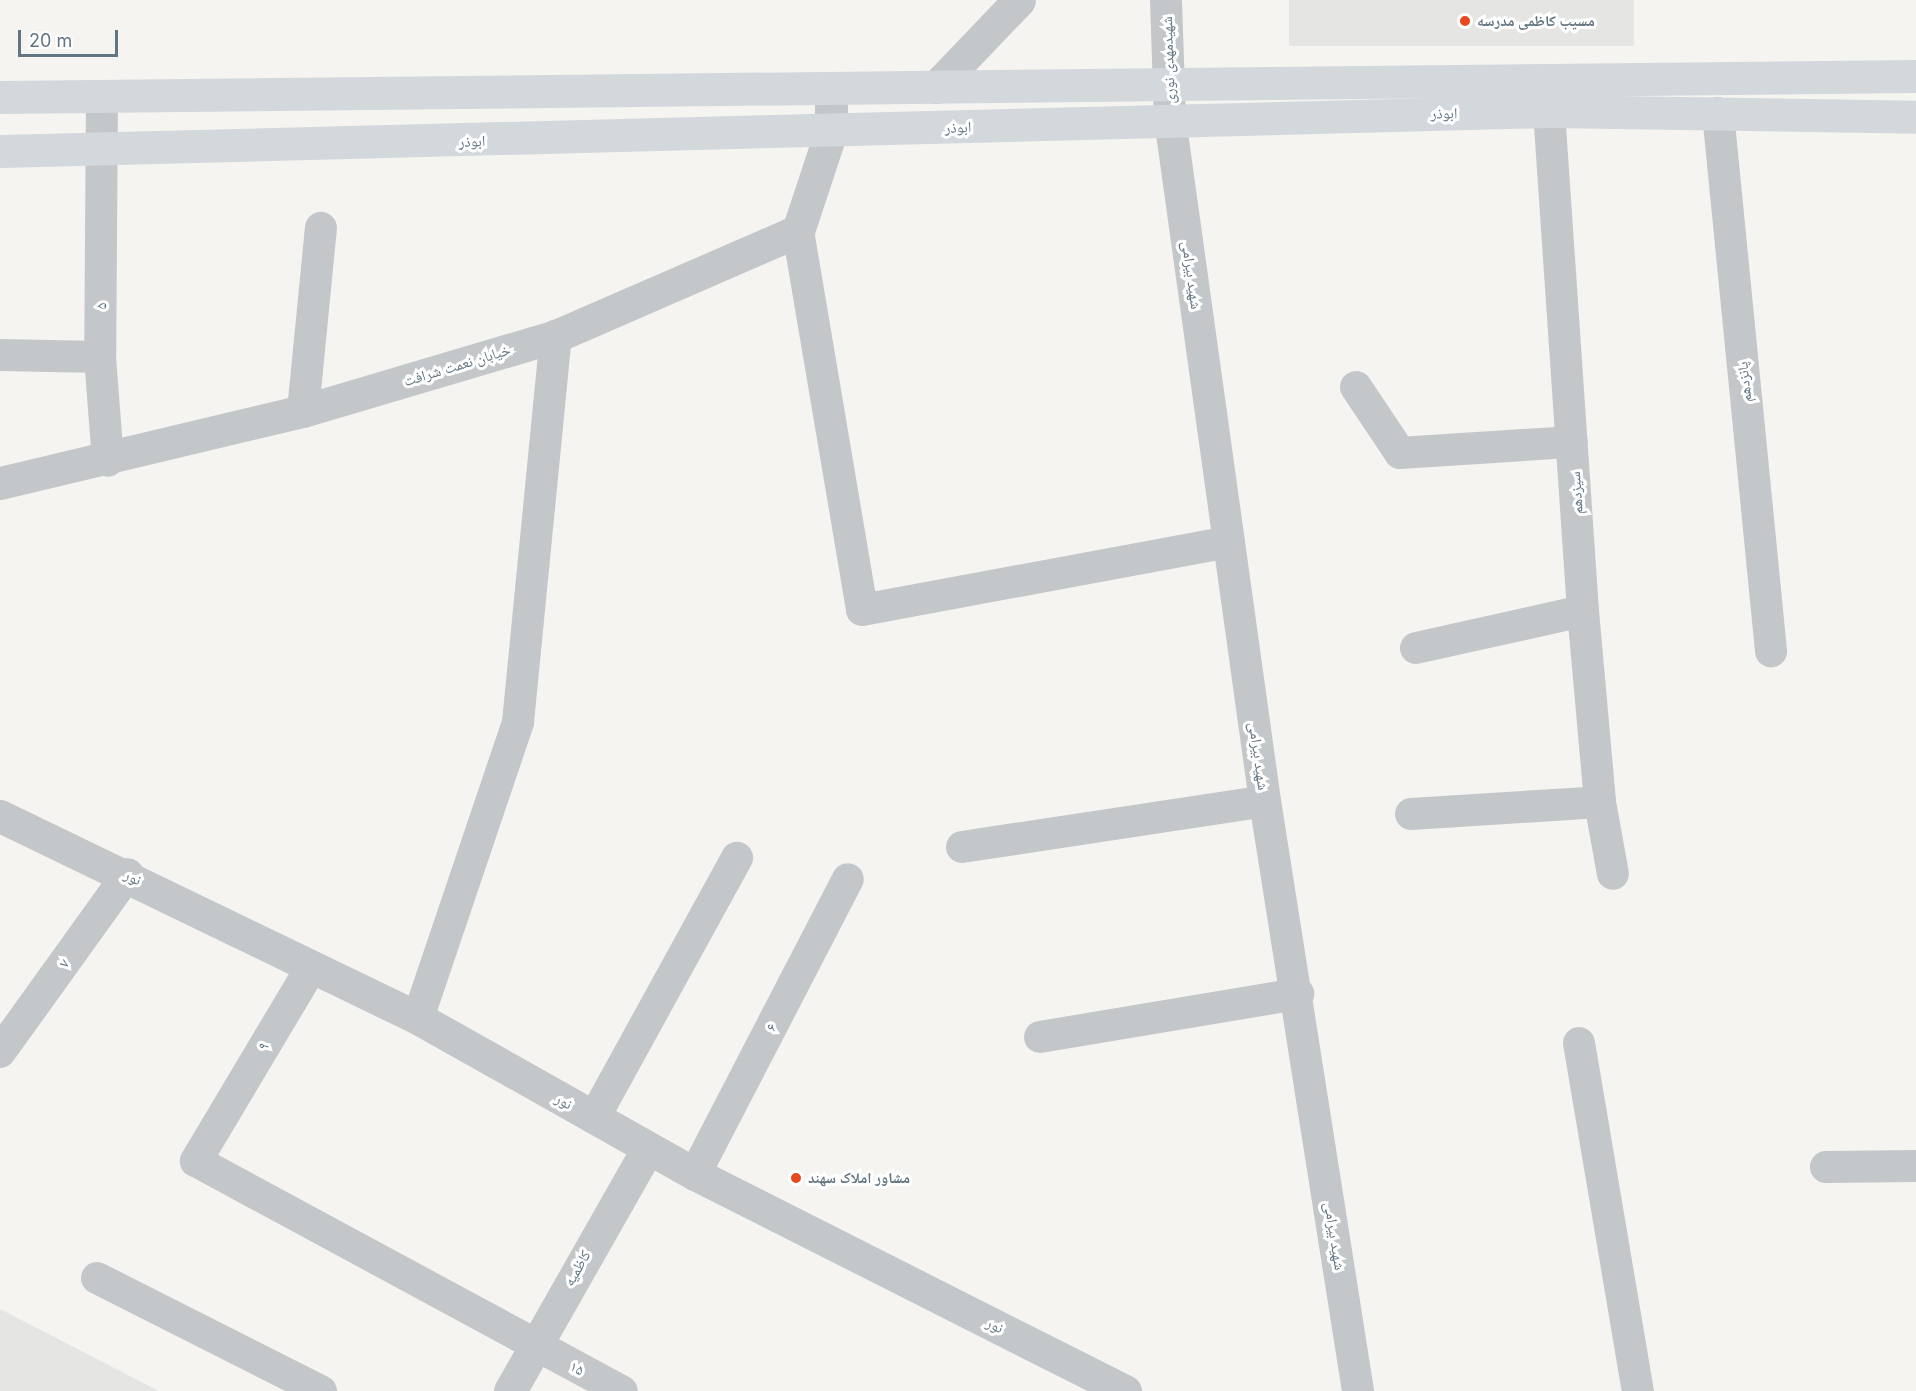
<!DOCTYPE html>
<html>
<head>
<meta charset="utf-8">
<style>
  body { margin:0 }
  #map { position:relative; width:1916px; height:1391px; overflow:hidden; background:#f5f4f0; font-family:Inter,"Noto Naskh Arabic",sans-serif }
  div>[style] { position:absolute }
  [style*='--x'] { left:calc(var(--x)*1px); top:calc(var(--y)*1px); width:calc(var(--w)*1px); rotate:calc(var(--a)*1deg) }
  .built>* { inset:0; background:#e5e6e4; transform-origin:0 0 }
  .minor>* { height:32px; margin:-16px; padding:0 16px; transform-origin:16px; border-radius:16px; background:#c4c7ca }
  .tertiary>* { height:33px; margin:-16.5px; padding:0 16.5px; transform-origin:16.5px; border-radius:16.5px; background:#c4c7ca }
  .secondary>* { height:33px; margin:-16.5px; padding:0 16.5px; transform-origin:16.5px; border-radius:16.5px; background:#d3d8dc }
  .dots>* { width:16px; height:16px; translate:-50% -50%; box-sizing:border-box; border:3px solid #fff; border-radius:50% }
  span { translate:-50% -50%; white-space:nowrap; text-align:center; line-height:1.15; -webkit-text-stroke:6px #fff; paint-order:stroke }
  .poi-label { font-size:15px; color:#627582; font-weight:700 }
  .left { translate:0 -50%; text-align:left }
  .street-label { font-size:15px; color:#627582 }
  .scale { position:absolute; left:18px; top:30px; width:100px; height:27px; box-sizing:border-box; border:3px solid #627582; border-top:0; padding-left:8px; font-size:18px; line-height:21px; white-space:nowrap; color:#627582; -webkit-text-stroke:4px #fff; paint-order:stroke }
</style>
</head>
<body>
<div id="map">
  <div class="built">
    <i style="left:1289px;top:0;width:345px;height:46px"></i>
    <i style="clip-path:polygon(0 1309px,159px 1391px,0 1391px)"></i>
  </div>
  <div class="minor">
    <i style="--x:1166;--y:0;--w:119;--a:88.1"></i>
    <i style="--x:1170;--y:119;--w:689;--a:82.07"></i>
    <i style="--x:1265;--y:801;--w:597;--a:81.04"></i>
    <i style="--x:102;--y:97;--w:260;--a:90.4"></i>
    <i style="--x:100;--y:357;--w:104;--a:85.6"></i>
    <i style="--x:1549;--y:111;--w:501;--a:86.11"></i>
    <i style="--x:1583;--y:611;--w:192;--a:84.9"></i>
    <i style="--x:1600;--y:802;--w:73;--a:79.8"></i>
    <i style="--x:1718;--y:113;--w:541;--a:84.37"></i>
    <i style="--x:798;--y:231;--w:384;--a:80.4"></i>
    <i style="--x:862;--y:610;--w:373;--a:-10.5"></i>
    <i style="--x:0;--y:355;--w:100;--a:1.1"></i>
    <i style="--x:1356;--y:387;--w:79;--a:56.3"></i>
    <i style="--x:1400;--y:453;--w:172;--a:-3.7"></i>
    <i style="--x:303;--y:411;--w:184;--a:-84.4"></i>
    <i style="--x:1416;--y:648;--w:171;--a:-12.5"></i>
    <i style="--x:1411;--y:814;--w:189;--a:-3.6"></i>
    <i style="--x:962;--y:847;--w:306;--a:-8.6"></i>
    <i style="--x:311;--y:968;--w:225;--a:120.8"></i>
    <i style="--x:196;--y:1161;--w:484;--a:28.4"></i>
    <i style="--x:418;--y:1018;--w:312;--a:-71.3"></i>
    <i style="--x:518;--y:722;--w:388;--a:-84.4"></i>
    <i style="--x:1040;--y:1037;--w:262;--a:-9.5"></i>
    <i style="--x:1579;--y:1043;--w:353;--a:80.4"></i>
    <i style="--x:0;--y:1052;--w:219;--a:-54.3"></i>
    <i style="--x:594;--y:1118;--w:297;--a:-61.2"></i>
    <i style="--x:1826;--y:1167;--w:90;--a:-0.6"></i>
    <i style="--x:695;--y:1174;--w:332;--a:-62.6"></i>
    <i style="--x:97;--y:1278;--w:251;--a:26.8"></i>
  </div>
  <div class="tertiary">
    <i style="--x:936;--y:87;--w:120;--a:-46.3"></i>
    <i style="--x:0;--y:483;--w:311;--a:-13.4"></i>
    <i style="--x:303;--y:411;--w:264;--a:-16.5"></i>
    <i style="--x:556;--y:336;--w:264;--a:-23.5"></i>
    <i style="--x:798;--y:231;--w:105;--a:-71.7"></i>
    <i style="--x:831;--y:131;--w:39;--a:-90"></i>
    <i style="--x:0;--y:816;--w:464;--a:25.8"></i>
    <i style="--x:418;--y:1018;--w:318;--a:29.4"></i>
    <i style="--x:695;--y:1174;--w:482;--a:26.8"></i>
    <i style="--x:510;--y:1391;--w:279;--a:-60.4"></i>
  </div>
  <div class="secondary">
    <i style="--x:0;--y:97;--w:1916;--a:-0.63"></i>
    <i style="--x:0;--y:151;--w:1550;--a:-1.48"></i>
    <i style="--x:1549;--y:111;--w:367;--a:0.9"></i>
  </div>
  <div class="dots">
    <i style="left:1465px;top:21px;background:#e7481d"></i>
    <i style="left:796px;top:1178px;background:#e7481d"></i>
  </div>
  <div class="poi-label">
    <span class="left" style="left:1477px;top:21px">مسیب کاظمی مدرسه</span>
    <span class="left" style="left:808px;top:1178px">مشاور املاک سهند</span>
  </div>
  <div class="street-label">
    <span style="left:1168px;top:60px;rotate:-92deg">شهیدمهدی نوری</span>
    <span style="left:1444px;top:113px;rotate:-1deg">ابوذر</span>
    <span style="left:958px;top:127px;rotate:-2deg">ابوذر</span>
    <span style="left:472px;top:141px;rotate:-2deg">ابوذر</span>
    <span style="left:1192px;top:275px;rotate:82deg">شهید بیرامی</span>
    <span style="left:101px;top:306px;rotate:-89deg">۵</span>
    <span style="left:457px;top:365px;rotate:-17deg">خیابان نعمت شرافت</span>
    <span style="left:1744px;top:382px;rotate:-96deg">پانزدهم</span>
    <span style="left:1576px;top:493px;rotate:-94deg">سیزدهم</span>
    <span style="left:1259px;top:756px;rotate:82deg">شهید بیرامی</span>
    <span style="left:133px;top:877px;rotate:26deg">نور</span>
    <span style="left:64px;top:963px;rotate:-54deg">۷</span>
    <span style="left:771px;top:1027px;rotate:-63deg">۶</span>
    <span style="left:263px;top:1046px;rotate:-59deg">۹</span>
    <span style="left:564px;top:1101px;rotate:30deg">نور</span>
    <span style="left:1335px;top:1236px;rotate:81deg">شهید بیرامی</span>
    <span style="left:577px;top:1268px;rotate:-60deg">کاظمیه</span>
    <span style="left:995px;top:1325px;rotate:27deg">نور</span>
    <span style="left:577px;top:1368px;rotate:28deg">۱۵</span>
  </div>
  <div class="scale">20 m</div>
</div>
</body>
</html>
